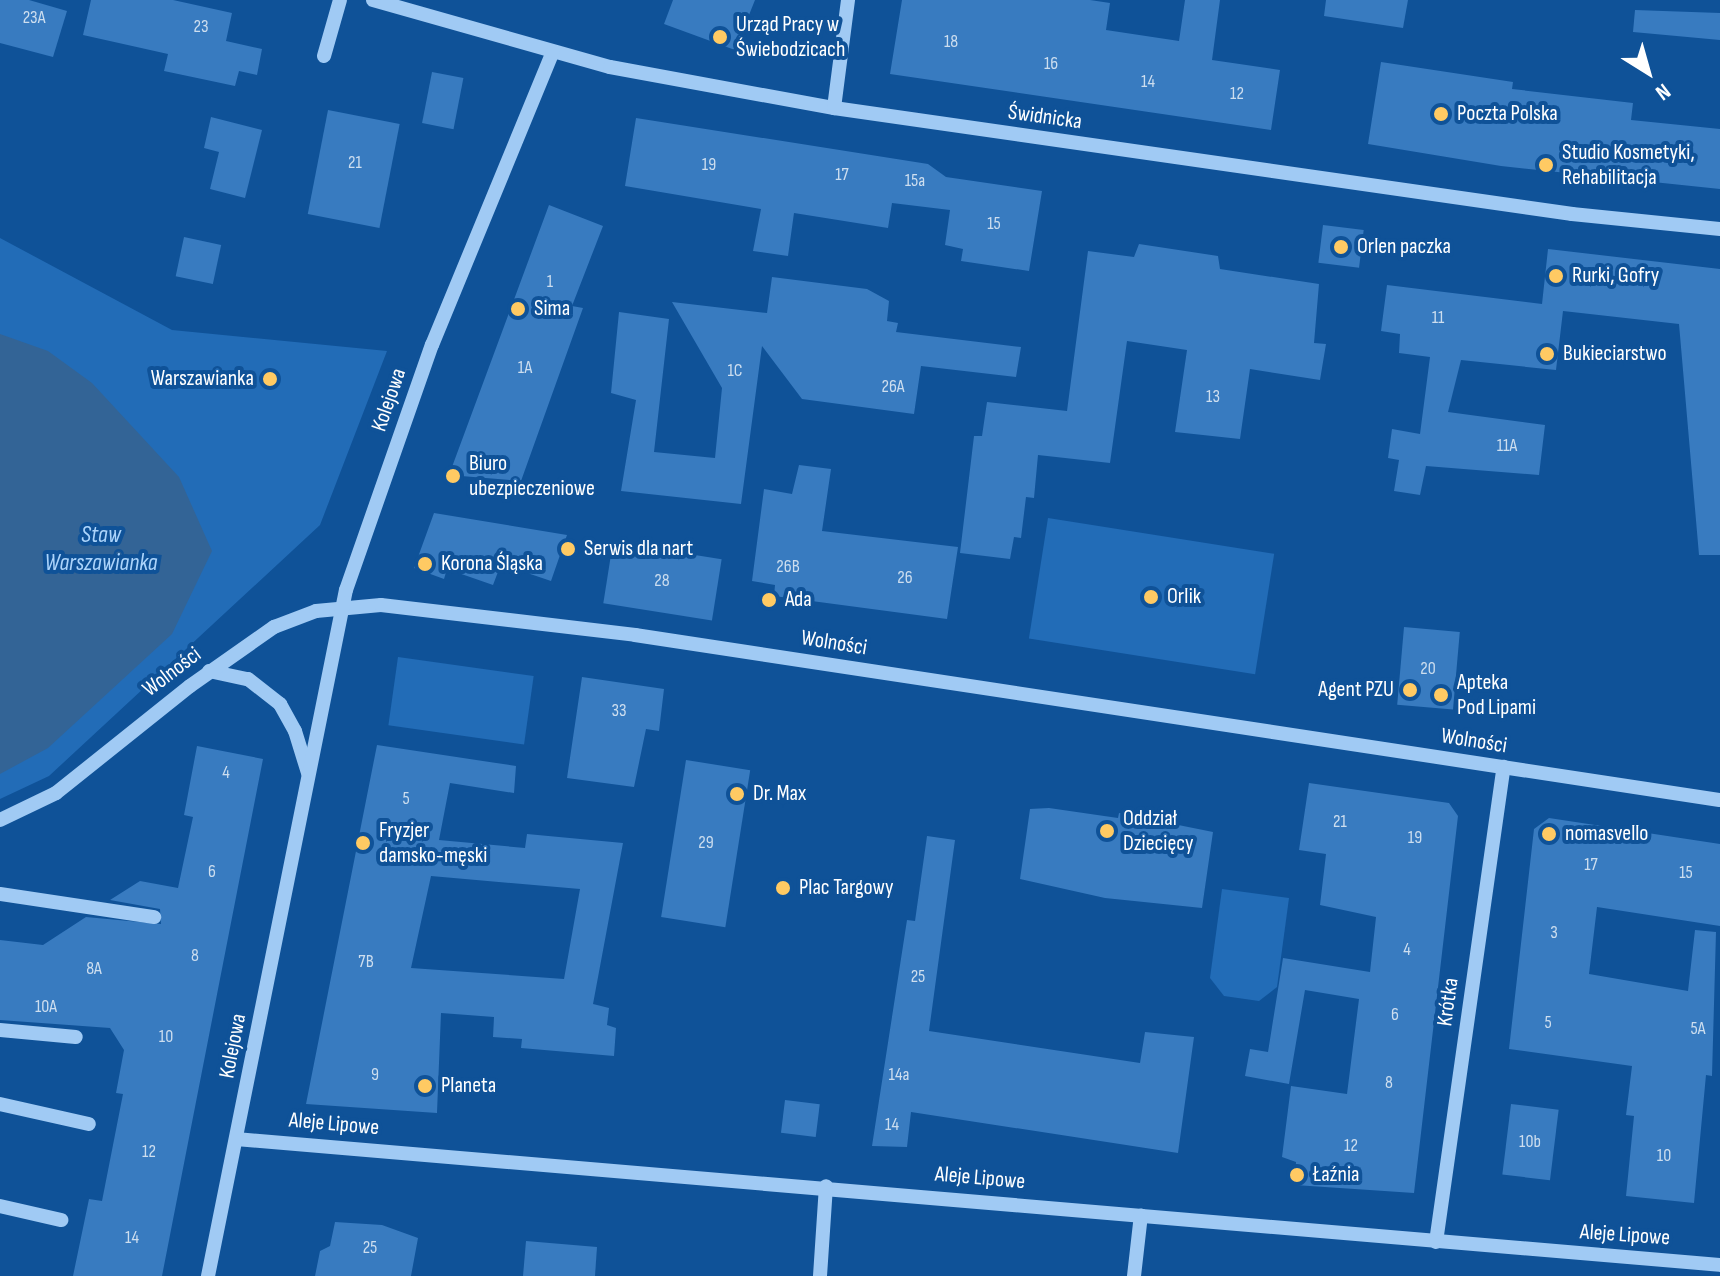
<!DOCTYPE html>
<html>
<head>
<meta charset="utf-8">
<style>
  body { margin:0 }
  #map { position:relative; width:1720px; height:1276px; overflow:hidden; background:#0f5298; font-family:"Sofia Sans Condensed",sans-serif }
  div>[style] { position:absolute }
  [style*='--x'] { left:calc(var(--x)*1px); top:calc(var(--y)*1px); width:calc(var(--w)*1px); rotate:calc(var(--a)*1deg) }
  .green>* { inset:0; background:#226cb7; transform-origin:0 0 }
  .water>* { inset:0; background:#336496 }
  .building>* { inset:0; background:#387bc0; transform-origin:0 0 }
  .minor>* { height:14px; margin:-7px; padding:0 7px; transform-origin:7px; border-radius:7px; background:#a0caf4 }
  .dots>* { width:22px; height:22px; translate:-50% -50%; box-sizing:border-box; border:4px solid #0f5298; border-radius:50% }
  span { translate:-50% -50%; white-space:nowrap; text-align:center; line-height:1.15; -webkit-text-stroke:8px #0f5298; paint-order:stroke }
  .number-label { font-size:18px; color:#cddeef }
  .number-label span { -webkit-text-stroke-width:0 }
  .poi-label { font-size:22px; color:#fff }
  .left { translate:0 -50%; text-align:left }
  .right { translate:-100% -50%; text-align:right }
  .street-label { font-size:22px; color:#fff }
  .water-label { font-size:24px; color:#acd4fb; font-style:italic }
  .north { position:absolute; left:1608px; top:32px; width:80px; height:80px; -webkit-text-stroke:6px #0f5298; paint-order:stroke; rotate:143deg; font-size:22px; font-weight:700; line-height:32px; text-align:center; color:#fff }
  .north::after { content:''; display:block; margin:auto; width:28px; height:36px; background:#fff; clip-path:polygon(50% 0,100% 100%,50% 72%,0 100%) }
</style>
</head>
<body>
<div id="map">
  <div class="green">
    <i style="clip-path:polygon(0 238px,172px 330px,387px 351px,320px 525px,49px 776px,0 799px)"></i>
    <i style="left:1048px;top:518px;width:229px;height:122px;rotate:9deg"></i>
    <i style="left:398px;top:657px;width:137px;height:69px;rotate:8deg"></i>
    <i style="clip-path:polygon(1222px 889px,1289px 898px,1277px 987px,1259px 1001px,1224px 996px,1210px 978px)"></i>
  </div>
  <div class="water">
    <i style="clip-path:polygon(0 334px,48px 351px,92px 383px,179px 477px,212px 551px,172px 634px,48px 748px,0 774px)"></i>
  </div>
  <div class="building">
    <i style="clip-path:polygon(0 0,29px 0,67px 11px,53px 57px,0 43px)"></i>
    <i style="clip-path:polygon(91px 0,173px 0,232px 13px,226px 41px,262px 49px,257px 75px,239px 71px,235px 86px,164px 71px,168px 54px,83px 35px)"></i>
    <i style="clip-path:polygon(673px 0,755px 0,735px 50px,664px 24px)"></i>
    <i style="clip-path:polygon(902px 0,1090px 0,1110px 3px,1106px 30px,1179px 41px,1185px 0,1220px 0,1212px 60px,1280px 70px,1271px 130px,890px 74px)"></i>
    <i style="clip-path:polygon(1326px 0,1408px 0,1403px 28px,1324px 16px)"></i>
    <i style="clip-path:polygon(1635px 10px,1720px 13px,1720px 40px,1633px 32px)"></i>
    <i style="clip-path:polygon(1381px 62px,1513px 82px,1512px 89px,1633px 103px,1631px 120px,1720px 129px,1720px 189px,1501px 166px,1368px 144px)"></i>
    <i style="left:432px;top:72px;width:32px;height:52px;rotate:11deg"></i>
    <i style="left:328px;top:110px;width:73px;height:106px;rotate:11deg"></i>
    <i style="clip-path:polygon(211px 117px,262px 130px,245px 198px,210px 189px,219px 152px,204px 148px)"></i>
    <i style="clip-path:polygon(636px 118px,928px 164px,946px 177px,1042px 191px,1029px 271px,961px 261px,963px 249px,945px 245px,950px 210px,892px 203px,888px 228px,794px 213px,788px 256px,753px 251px,761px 209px,625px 186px)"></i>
    <i style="clip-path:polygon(549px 205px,603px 226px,572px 306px,583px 308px,521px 481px,449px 475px)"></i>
    <i style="left:1323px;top:225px;width:41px;height:38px;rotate:7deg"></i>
    <i style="left:184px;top:237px;width:38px;height:40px;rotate:12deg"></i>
    <i style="clip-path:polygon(1139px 244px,1218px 256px,1220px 269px,1319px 284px,1314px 343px,1326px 344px,1320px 380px,1250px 369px,1240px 439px,1175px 432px,1187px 350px,1127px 341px,1110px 463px,1038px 455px,1034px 498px,1026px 497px,1021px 538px,1014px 537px,1010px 559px,960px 553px,974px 436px,982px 436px,987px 402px,1067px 411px,1088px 251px,1134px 257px)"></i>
    <i style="clip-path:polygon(1548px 249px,1720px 269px,1720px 555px,1699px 555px,1679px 324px,1563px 311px,1556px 370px,1461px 360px,1448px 412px,1545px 425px,1539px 475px,1426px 466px,1420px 495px,1394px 491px,1399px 460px,1388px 458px,1392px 429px,1420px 434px,1430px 357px,1399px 353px,1400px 334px,1381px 331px,1387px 285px,1542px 304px)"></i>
    <i style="clip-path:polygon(772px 277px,867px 289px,889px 301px,887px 321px,898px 323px,896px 332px,1021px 347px,1016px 377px,921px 366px,914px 414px,802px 399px,762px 346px,741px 504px,621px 491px,636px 400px,611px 393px,619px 312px,669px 319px,654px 452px,715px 458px,722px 388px,672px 302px,767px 313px)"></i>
    <i style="clip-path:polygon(799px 465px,831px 469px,822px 531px,958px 547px,947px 619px,774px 596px,775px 585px,752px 581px,764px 489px,792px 494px)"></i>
    <i style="clip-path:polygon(434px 513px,567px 535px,551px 581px,501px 564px,493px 585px,447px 569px,444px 579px,414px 568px)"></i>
    <i style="left:613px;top:542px;width:110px;height:62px;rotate:9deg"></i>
    <i style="left:1404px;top:627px;width:56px;height:78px;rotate:5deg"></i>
    <i style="clip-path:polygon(582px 677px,664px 689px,659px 731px,646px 729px,634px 787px,567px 778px)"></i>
    <i style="clip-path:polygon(evenodd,377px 745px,516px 766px,514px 793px,450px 783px,439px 840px,525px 848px,527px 834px,623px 843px,593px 1004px,609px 1008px,607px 1025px,616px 1028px,614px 1056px,521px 1048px,522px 1039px,493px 1037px,494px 1017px,441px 1013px,437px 1113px,306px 1104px,377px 745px,431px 876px,580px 889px,564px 979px,411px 968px,431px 876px)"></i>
    <i style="clip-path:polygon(197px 746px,263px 759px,162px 1276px,73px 1276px,89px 1199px,102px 1201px,123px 1094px,116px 1093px,124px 1050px,110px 1028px,0 1020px,0 940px,43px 945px,86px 917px,161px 924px,160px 909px,110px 900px,140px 881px,178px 888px,193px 817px,184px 815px)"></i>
    <i style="left:686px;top:760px;width:65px;height:159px;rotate:9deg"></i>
    <i style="clip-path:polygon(1309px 783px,1449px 803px,1458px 816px,1414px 1193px,1295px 1185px,1296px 1162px,1282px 1157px,1291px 1086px,1347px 1094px,1359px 999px,1305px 990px,1289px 1084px,1245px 1076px,1250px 1049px,1268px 1052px,1283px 958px,1370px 972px,1376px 917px,1320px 905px,1326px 854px,1299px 850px)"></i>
    <i style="clip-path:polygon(1049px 808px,1118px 818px,1119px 813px,1213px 832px,1202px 908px,1105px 898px,1020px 879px,1030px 809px)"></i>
    <i style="clip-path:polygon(1549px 818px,1720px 844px,1720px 926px,1597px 907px,1589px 974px,1688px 991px,1695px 930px,1716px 932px,1712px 1076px,1706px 1075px,1694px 1203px,1626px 1196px,1634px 1116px,1626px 1115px,1632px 1066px,1509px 1049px,1534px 829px)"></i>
    <i style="clip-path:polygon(927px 836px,955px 840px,929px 1031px,1140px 1063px,1145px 1032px,1194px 1037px,1178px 1153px,911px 1112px,907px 1147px,872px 1146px,907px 920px,915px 921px)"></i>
    <i style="left:785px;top:1100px;width:35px;height:33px;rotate:7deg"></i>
    <i style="left:1511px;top:1104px;width:48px;height:71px;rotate:7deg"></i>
    <i style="clip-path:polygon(335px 1222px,382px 1225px,418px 1238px,411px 1276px,315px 1276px,320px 1251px,330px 1246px)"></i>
    <i style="clip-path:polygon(526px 1241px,597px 1247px,595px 1276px,523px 1276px)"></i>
  </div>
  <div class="minor">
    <i style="--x:373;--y:0;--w:246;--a:15.8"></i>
    <i style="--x:610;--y:67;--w:228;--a:10.4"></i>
    <i style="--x:834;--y:108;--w:746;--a:8.17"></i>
    <i style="--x:1572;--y:214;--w:149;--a:5.8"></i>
    <i style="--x:324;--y:56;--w:58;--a:-74.1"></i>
    <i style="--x:834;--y:108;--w:109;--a:-82.6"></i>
    <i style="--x:209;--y:671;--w:40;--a:12"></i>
    <i style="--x:248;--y:679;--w:41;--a:38"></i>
    <i style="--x:280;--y:704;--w:31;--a:61"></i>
    <i style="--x:295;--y:731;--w:44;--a:72.8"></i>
    <i style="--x:0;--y:820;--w:62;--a:-25.7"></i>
    <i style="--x:56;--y:793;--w:171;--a:-38.6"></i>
    <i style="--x:190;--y:686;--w:103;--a:-35.1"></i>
    <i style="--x:274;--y:627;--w:45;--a:-20.9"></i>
    <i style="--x:316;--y:611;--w:65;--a:-5.3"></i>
    <i style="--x:381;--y:605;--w:256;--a:6.7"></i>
    <i style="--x:635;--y:635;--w:1097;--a:8.65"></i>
    <i style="--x:0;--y:894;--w:156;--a:8.5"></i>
    <i style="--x:0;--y:1030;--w:76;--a:5.3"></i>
    <i style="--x:0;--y:1104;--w:91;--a:12.7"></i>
    <i style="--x:236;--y:1139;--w:1489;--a:4.85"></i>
    <i style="--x:0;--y:1206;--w:63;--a:12.9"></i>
    <i style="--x:1436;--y:1242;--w:480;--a:-81.9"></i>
    <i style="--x:208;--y:1276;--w:700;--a:-78.63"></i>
    <i style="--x:346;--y:590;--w:260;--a:-70.7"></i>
    <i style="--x:432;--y:345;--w:317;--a:-67.6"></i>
    <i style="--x:820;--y:1276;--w:90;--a:-86.2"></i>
    <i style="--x:1134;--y:1276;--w:61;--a:-83.5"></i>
  </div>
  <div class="dots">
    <i style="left:720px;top:37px;background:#ffca63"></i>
    <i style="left:1441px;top:114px;background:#ffca63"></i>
    <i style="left:1546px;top:165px;background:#ffca63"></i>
    <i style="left:1341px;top:247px;background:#ffca63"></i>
    <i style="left:1556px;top:276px;background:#ffca63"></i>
    <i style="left:518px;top:309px;background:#ffca63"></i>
    <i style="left:1547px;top:354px;background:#ffca63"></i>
    <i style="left:270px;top:379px;background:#ffca63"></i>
    <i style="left:453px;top:476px;background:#ffca63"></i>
    <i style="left:568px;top:549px;background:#ffca63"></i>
    <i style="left:425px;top:564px;background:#ffca63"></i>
    <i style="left:1151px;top:597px;background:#ffca63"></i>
    <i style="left:769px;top:600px;background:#ffca63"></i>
    <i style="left:1410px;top:690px;background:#ffca63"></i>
    <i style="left:1441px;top:695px;background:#ffca63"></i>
    <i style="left:737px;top:794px;background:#ffca63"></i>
    <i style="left:1107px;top:831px;background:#ffca63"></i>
    <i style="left:1549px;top:834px;background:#ffca63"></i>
    <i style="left:363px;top:843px;background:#ffca63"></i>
    <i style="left:783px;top:888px;background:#ffca63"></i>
    <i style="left:425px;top:1086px;background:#ffca63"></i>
    <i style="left:1297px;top:1175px;background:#ffca63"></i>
  </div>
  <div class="number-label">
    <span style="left:34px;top:18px">23A</span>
    <span style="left:201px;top:27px">23</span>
    <span style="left:951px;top:42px">18</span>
    <span style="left:1051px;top:64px">16</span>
    <span style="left:1148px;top:82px">14</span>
    <span style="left:1237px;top:94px">12</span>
    <span style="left:355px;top:163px">21</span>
    <span style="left:709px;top:165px">19</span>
    <span style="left:842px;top:175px">17</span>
    <span style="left:915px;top:181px">15a</span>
    <span style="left:994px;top:224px">15</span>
    <span style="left:550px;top:282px">1</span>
    <span style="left:1438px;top:318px">11</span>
    <span style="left:525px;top:368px">1A</span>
    <span style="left:735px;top:371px">1C</span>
    <span style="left:893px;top:387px">26A</span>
    <span style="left:1213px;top:397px">13</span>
    <span style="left:1507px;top:446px">11A</span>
    <span style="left:788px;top:567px">26B</span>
    <span style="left:905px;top:578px">26</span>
    <span style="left:662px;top:581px">28</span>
    <span style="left:1428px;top:669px">20</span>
    <span style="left:619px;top:711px">33</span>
    <span style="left:226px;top:773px">4</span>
    <span style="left:406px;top:799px">5</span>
    <span style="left:1340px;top:822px">21</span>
    <span style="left:1415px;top:838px">19</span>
    <span style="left:706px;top:843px">29</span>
    <span style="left:1591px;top:865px">17</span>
    <span style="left:212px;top:872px">6</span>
    <span style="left:1686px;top:873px">15</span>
    <span style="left:1554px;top:933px">3</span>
    <span style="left:1407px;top:950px">4</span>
    <span style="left:195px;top:956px">8</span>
    <span style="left:366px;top:962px">7B</span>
    <span style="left:94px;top:969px">8A</span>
    <span style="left:918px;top:977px">25</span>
    <span style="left:46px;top:1007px">10A</span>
    <span style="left:1395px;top:1015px">6</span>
    <span style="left:1548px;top:1023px">5</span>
    <span style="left:1698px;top:1029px">5A</span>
    <span style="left:166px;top:1037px">10</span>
    <span style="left:375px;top:1075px">9</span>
    <span style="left:899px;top:1075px">14a</span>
    <span style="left:1389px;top:1083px">8</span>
    <span style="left:892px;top:1125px">14</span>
    <span style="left:1530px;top:1142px">10b</span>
    <span style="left:1351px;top:1146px">12</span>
    <span style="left:149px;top:1152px">12</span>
    <span style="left:1664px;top:1156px">10</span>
    <span style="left:132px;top:1238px">14</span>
    <span style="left:370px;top:1248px">25</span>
  </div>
  <div class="poi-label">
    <span class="left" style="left:736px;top:37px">Urząd Pracy w<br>Świebodzicach</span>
    <span class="left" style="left:1457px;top:114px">Poczta Polska</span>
    <span class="left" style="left:1562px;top:165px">Studio Kosmetyki,<br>Rehabilitacja</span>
    <span class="left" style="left:1357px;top:247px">Orlen paczka</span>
    <span class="left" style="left:1572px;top:276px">Rurki, Gofry</span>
    <span class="left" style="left:534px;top:309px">Sima</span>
    <span class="left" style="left:1563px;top:354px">Bukieciarstwo</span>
    <span class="right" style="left:254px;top:379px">Warszawianka</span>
    <span class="left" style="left:469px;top:476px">Biuro<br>ubezpieczeniowe</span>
    <span class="left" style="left:584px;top:549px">Serwis dla nart</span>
    <span class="left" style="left:441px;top:564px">Korona Śląska</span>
    <span class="left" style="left:1167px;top:597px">Orlik</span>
    <span class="left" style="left:785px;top:600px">Ada</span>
    <span class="left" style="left:1457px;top:695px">Apteka<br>Pod Lipami</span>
    <span class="right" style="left:1394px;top:690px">Agent PZU</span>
    <span class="left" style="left:753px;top:794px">Dr. Max</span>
    <span class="left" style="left:1123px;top:831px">Oddział<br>Dziecięcy</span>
    <span class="left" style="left:379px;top:843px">Fryzjer<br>damsko-męski</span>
    <span class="left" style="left:1565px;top:834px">nomasvello</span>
    <span class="left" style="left:799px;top:888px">Plac Targowy</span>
    <span class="left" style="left:441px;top:1086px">Planeta</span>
    <span class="left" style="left:1313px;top:1175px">Łaźnia</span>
  </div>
  <div class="street-label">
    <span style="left:1045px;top:117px;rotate:8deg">Świdnicka</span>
    <span style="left:389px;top:400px;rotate:-71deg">Kolejowa</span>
    <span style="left:834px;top:643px;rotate:9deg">Wolności</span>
    <span style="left:172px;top:672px;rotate:-37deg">Wolności</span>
    <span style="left:1474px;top:741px;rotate:9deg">Wolności</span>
    <span style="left:1448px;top:1002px;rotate:-82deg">Krótka</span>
    <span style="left:233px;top:1046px;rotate:-79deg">Kolejowa</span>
    <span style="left:334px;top:1124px;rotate:5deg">Aleje Lipowe</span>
    <span style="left:980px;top:1178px;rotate:5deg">Aleje Lipowe</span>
    <span style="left:1625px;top:1235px;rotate:4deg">Aleje Lipowe</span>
  </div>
  <div class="water-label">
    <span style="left:101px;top:549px">Staw<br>Warszawianka</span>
  </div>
  <div class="north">N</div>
</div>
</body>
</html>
